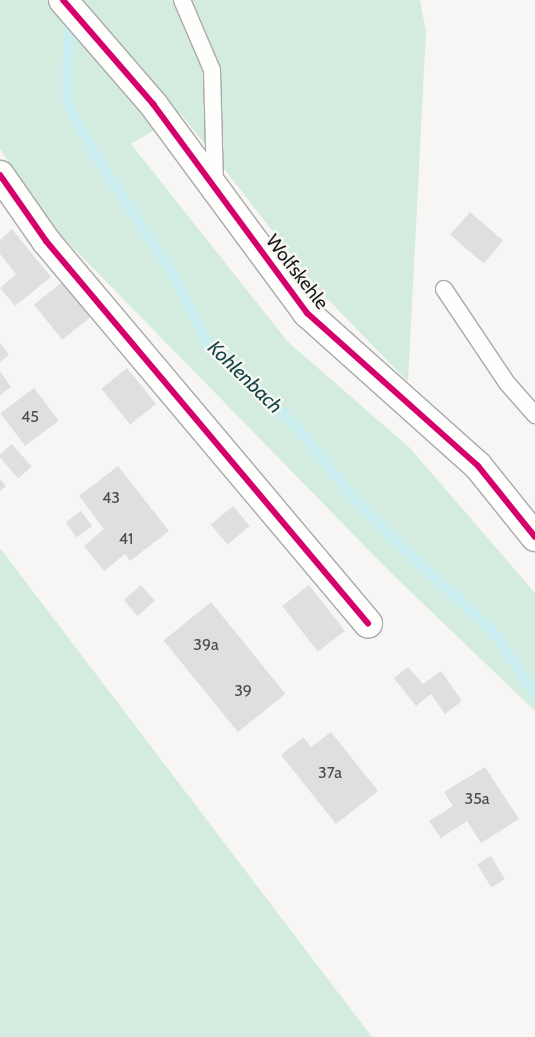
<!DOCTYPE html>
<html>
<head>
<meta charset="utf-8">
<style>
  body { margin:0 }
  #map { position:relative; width:535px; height:1037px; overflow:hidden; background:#f7f6f4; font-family:Cabin,sans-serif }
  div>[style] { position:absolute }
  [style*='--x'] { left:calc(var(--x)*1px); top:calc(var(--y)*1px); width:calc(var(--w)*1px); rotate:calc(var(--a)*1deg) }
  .green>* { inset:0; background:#d4ecdf }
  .stream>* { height:11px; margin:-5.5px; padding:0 5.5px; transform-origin:5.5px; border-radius:5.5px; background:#caeef0 }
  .building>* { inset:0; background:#e0dfde; transform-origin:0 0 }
  .roads { filter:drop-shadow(1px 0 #aaa9a8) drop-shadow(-1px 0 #aaa9a8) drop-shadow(0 1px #aaa9a8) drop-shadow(0 -1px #aaa9a8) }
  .service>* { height:16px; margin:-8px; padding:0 8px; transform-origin:8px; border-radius:8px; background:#fefefd }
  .minor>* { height:28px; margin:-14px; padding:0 14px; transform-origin:14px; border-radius:14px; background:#fefefd }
  .tertiary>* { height:28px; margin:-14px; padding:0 14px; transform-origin:14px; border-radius:14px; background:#fefefd }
  .cycleway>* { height:6px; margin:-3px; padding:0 3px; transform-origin:3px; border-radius:3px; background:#d6006c }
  span { translate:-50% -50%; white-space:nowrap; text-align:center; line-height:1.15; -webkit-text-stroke:4.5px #f8f7f3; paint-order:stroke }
  .number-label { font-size:16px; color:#4b4b4a }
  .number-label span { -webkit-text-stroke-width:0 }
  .street-label { font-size:19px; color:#181817 }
  .water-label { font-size:20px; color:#124345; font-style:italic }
</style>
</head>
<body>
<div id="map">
  <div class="green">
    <i style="clip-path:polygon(0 0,420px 0,426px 32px,408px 382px,318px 289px,181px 114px,131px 144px,288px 342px,410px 448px,535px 593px,535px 711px,390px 572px,51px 225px,0 149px)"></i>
    <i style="clip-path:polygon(0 548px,372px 1037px,0 1037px)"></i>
  </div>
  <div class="stream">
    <i style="--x:68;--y:12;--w:91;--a:90.6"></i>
    <i style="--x:67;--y:103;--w:65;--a:61.5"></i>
    <i style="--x:98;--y:160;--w:129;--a:56.7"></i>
    <i style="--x:169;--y:268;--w:82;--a:63.1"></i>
    <i style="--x:206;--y:341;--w:124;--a:43.4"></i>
    <i style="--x:296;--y:426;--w:95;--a:51.4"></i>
    <i style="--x:355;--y:500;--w:54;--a:45.7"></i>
    <i style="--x:393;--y:539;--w:134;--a:42.6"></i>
    <i style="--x:492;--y:630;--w:77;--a:56.1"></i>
  </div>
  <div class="building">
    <i style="left:470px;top:212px;width:44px;height:30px;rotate:41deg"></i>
    <i style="clip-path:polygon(12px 229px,51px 277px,15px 306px,0 288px,16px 274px,0 254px,0 240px)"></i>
    <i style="left:62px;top:282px;width:45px;height:36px;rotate:51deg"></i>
    <i style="clip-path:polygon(0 343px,9px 355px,0 362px)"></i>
    <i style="left:127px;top:368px;width:46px;height:33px;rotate:51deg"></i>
    <i style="clip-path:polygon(0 371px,11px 387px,0 395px)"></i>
    <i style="left:34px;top:388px;width:41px;height:42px;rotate:53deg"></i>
    <i style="left:12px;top:444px;width:30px;height:18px;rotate:49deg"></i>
    <i style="clip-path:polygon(118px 466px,169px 531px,130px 561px,125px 554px,104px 571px,84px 546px,104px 529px,79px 496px)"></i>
    <i style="clip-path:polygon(0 479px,6px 486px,0 491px)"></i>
    <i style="left:233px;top:506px;width:26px;height:29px;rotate:50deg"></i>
    <i style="left:81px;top:511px;width:19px;height:19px;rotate:54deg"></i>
    <i style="left:141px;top:585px;width:21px;height:23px;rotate:49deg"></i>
    <i style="left:309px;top:585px;width:58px;height:34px;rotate:52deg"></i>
    <i style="left:211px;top:602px;width:118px;height:61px;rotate:51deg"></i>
    <i style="clip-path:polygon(408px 667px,423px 684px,441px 671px,462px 701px,445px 714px,431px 694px,416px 706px,394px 678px)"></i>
    <i style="clip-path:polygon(331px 732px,378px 791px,336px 824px,281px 755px,303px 737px,311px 747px)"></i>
    <i style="clip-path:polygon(485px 767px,519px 819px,481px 843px,467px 821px,441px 838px,429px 821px,453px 806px,444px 792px)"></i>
    <i style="left:491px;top:856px;width:27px;height:16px;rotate:59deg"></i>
  </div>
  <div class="roads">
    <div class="service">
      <i style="--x:182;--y:0;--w:76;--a:66.8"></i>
      <i style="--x:212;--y:70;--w:117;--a:88.5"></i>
      <i style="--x:444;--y:289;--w:113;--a:56.2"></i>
      <i style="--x:507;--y:383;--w:43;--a:48.8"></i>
    </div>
    <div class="minor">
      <i style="--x:0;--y:175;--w:80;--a:55.1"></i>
      <i style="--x:46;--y:241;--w:500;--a:49.9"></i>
    </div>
    <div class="tertiary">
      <i style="--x:63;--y:0;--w:138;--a:49.1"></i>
      <i style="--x:153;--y:104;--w:260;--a:53.6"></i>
      <i style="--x:307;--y:313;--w:229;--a:41.8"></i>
      <i style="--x:478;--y:466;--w:91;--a:51.2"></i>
    </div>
  </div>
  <div class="cycleway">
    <i style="--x:63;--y:0;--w:138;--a:49.1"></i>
    <i style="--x:153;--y:104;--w:260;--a:53.6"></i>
    <i style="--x:307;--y:313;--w:229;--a:41.8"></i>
    <i style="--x:478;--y:466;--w:91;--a:51.2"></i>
    <i style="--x:0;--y:175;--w:80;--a:55.1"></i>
    <i style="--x:46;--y:241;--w:500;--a:49.9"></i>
  </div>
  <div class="number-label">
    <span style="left:30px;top:417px">45</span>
    <span style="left:111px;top:498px">43</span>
    <span style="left:126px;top:539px">41</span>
    <span style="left:206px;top:645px">39a</span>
    <span style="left:243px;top:691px">39</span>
    <span style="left:330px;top:773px">37a</span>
    <span style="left:477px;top:799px">35a</span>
  </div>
  <div class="street-label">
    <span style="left:297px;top:272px;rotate:52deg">Wolfskehle</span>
  </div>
  <div class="water-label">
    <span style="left:245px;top:377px;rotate:44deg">Kohlenbach</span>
  </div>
</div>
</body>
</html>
